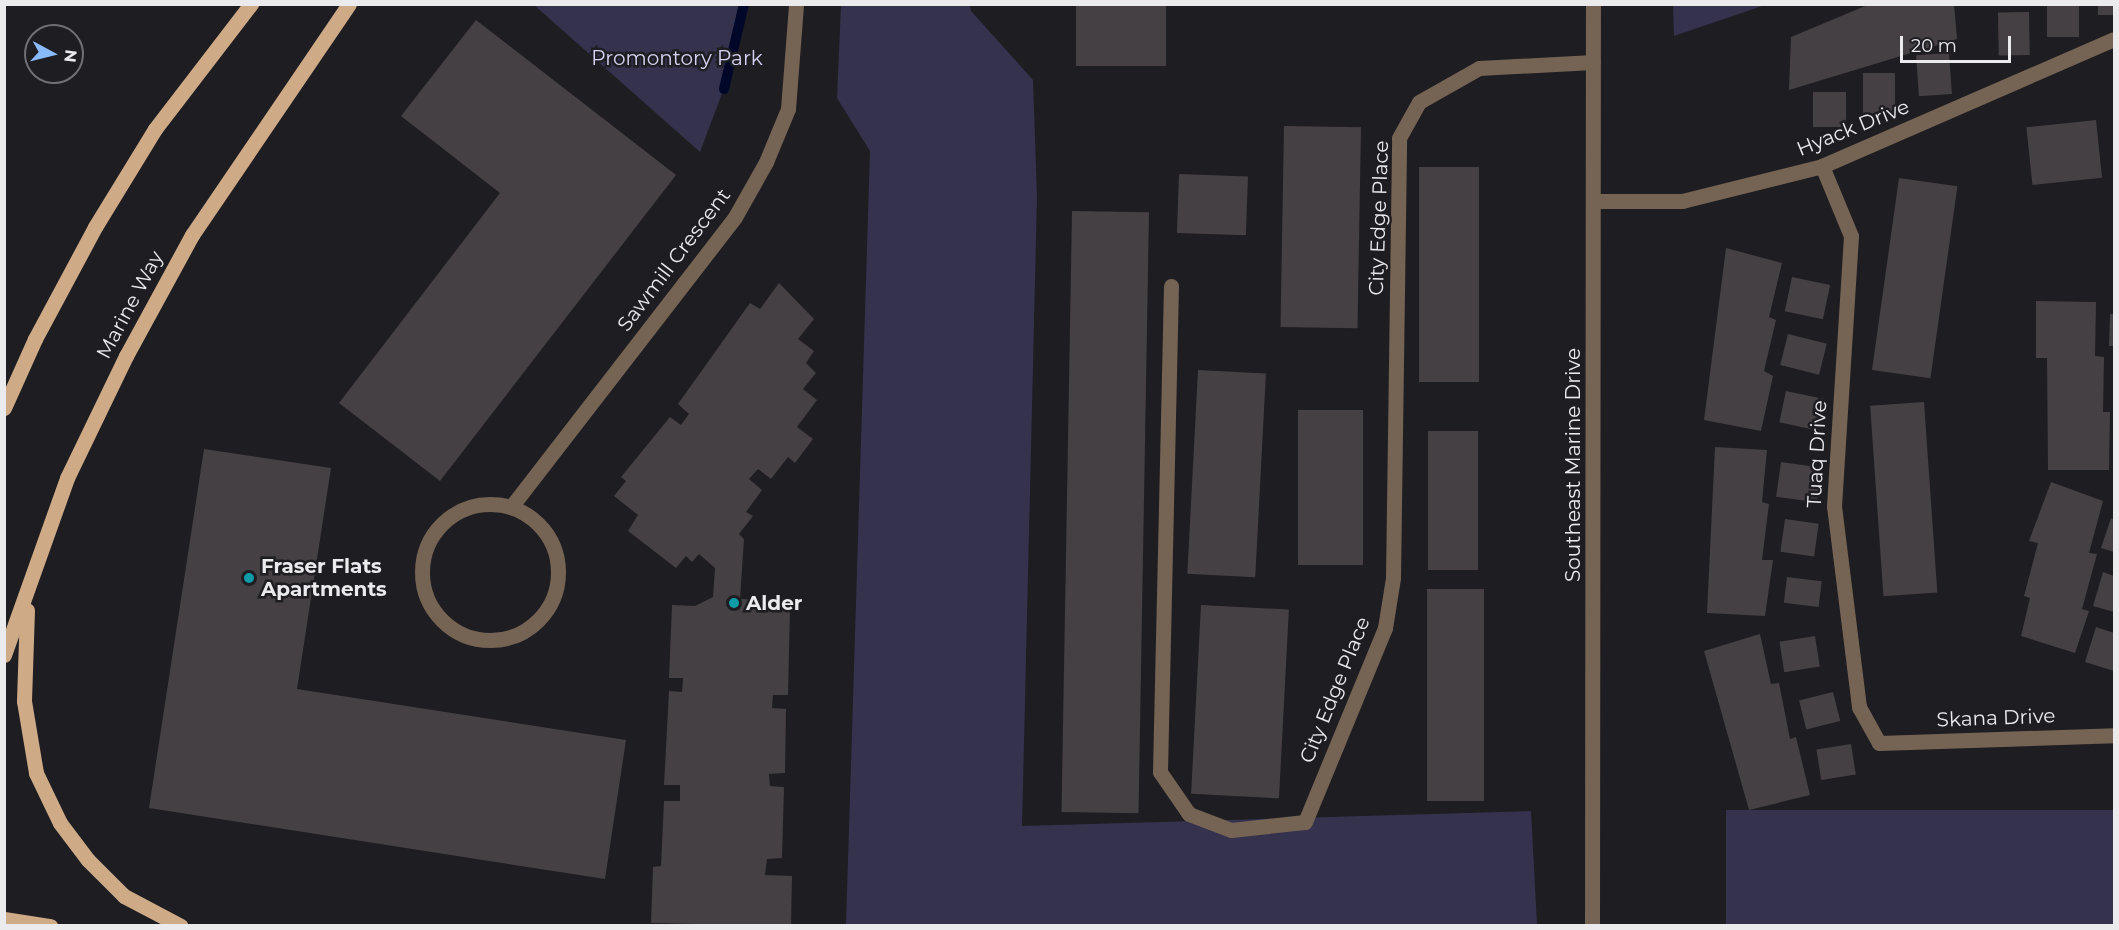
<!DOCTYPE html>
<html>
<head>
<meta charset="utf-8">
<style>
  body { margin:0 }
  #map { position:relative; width:2119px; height:930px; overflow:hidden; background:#1e1d22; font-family:Montserrat,sans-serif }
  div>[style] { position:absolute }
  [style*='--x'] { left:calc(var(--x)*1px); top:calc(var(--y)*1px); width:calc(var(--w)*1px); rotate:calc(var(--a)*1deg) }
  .green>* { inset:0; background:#35324e; transform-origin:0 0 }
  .stream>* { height:10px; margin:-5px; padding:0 5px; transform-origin:5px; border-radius:5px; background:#000729 }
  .building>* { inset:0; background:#454043; transform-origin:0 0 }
  .service>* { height:15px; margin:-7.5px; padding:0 7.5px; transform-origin:7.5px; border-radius:7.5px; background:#756353 }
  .minor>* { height:15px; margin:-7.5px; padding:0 7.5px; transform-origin:7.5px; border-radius:7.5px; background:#756353 }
  .minor>.ring { margin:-7.5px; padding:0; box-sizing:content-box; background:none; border:15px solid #756353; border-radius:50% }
  .tertiary>* { height:15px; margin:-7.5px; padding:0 7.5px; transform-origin:7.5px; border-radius:7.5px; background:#756353 }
  .primary>* { height:15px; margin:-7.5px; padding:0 7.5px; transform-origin:7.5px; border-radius:7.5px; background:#ceaa86 }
  .dots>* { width:16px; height:16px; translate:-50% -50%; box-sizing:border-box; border:3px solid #1e1d22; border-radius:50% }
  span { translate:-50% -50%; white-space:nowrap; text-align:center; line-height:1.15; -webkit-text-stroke:5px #1e1d22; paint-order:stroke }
  .park-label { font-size:20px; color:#d7d4f3 }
  .street-label { font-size:20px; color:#ebebee }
  .poi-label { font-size:20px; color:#ebebee; font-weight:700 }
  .left { translate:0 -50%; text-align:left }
  .frame { position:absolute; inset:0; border:6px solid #ebebee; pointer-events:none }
  .north { position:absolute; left:24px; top:24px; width:60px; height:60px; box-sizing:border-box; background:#1e1d22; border:2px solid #706f74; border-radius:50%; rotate:97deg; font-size:16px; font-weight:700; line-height:24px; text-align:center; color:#ebebee }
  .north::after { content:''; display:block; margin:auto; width:21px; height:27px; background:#88bafc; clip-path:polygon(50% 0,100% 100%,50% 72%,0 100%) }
  .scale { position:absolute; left:1900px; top:36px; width:111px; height:27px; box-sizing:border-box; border:3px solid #ebebee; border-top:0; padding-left:8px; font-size:18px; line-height:21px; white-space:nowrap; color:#ebebee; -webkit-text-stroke:4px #1e1d22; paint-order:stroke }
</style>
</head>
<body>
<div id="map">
  <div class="green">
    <i style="clip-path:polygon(534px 5px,739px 5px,738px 51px,700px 152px)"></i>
    <i style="clip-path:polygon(841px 5px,970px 5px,971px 11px,1033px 80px,1037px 197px,1022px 826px,1531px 811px,1537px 925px,846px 925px,870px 151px,837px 98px)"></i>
    <i style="clip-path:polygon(1673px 5px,1673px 4px,1765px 5px,1674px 36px)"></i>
    <i style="left:2114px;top:810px;width:115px;height:388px;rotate:90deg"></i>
  </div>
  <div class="stream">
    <i style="--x:724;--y:89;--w:87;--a:-76.8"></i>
  </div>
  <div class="building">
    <i style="left:1076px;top:4px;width:90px;height:62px"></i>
    <i style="clip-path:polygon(1870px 4px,1954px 4px,1957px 39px,1789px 90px,1791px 37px)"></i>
    <i style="left:2047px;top:4px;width:32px;height:33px"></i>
    <i style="left:2098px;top:4px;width:15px;height:11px"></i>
    <i style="left:2029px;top:12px;width:43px;height:31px;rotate:89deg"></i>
    <i style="clip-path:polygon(476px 20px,676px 175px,440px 481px,339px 403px,500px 193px,401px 116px)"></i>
    <i style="left:1949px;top:53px;width:41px;height:33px;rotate:86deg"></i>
    <i style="left:1895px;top:73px;width:42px;height:32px;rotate:90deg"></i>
    <i style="left:1846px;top:92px;width:35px;height:33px;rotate:90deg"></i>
    <i style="left:2096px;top:120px;width:58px;height:70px;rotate:84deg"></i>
    <i style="left:1284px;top:126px;width:77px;height:201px;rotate:1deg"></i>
    <i style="left:1479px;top:167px;width:215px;height:60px;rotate:90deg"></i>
    <i style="left:1179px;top:174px;width:69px;height:59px;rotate:2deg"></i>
    <i style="left:1899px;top:178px;width:59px;height:194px;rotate:8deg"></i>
    <i style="left:1072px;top:211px;width:77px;height:601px;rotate:1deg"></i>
    <i style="clip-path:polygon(1726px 248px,1782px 263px,1769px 317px,1776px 320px,1764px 371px,1773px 376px,1761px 431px,1704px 420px)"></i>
    <i style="left:1792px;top:277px;width:39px;height:35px;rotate:12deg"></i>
    <i style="clip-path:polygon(779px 283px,814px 319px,798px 339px,814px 351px,806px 363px,816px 373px,803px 389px,817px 400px,797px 427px,813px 439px,795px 463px,788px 457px,771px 479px,758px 469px,749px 479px,762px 490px,746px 512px,753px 516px,739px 534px,744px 539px,740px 599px,764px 600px,765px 606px,790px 609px,788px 695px,773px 695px,772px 708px,786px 709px,785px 773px,769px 774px,770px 786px,784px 787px,782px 858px,767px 859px,765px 875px,792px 876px,791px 926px,651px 923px,653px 867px,661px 866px,664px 801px,680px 801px,680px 785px,664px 785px,669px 691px,682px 692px,683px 678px,669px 678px,672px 605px,695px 606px,713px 597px,715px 568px,699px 554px,692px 562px,686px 556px,676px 568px,628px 531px,638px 515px,614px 496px,626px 481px,621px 477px,670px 417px,681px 425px,689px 414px,678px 404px,750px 303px,760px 309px)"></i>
    <i style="clip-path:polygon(2036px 301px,2096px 302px,2095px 356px,2104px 357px,2103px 412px,2110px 412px,2109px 470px,2048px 470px,2047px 358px,2036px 358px)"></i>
    <i style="clip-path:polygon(2110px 314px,2114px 314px,2114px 346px,2109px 346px)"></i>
    <i style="left:1788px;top:334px;width:40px;height:32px;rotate:14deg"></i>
    <i style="left:1198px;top:370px;width:68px;height:204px;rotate:3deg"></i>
    <i style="left:1786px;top:391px;width:39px;height:32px;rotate:12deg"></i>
    <i style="left:1924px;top:402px;width:191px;height:54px;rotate:86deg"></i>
    <i style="left:1363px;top:410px;width:155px;height:65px;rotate:90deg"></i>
    <i style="left:1478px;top:431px;width:139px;height:50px;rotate:90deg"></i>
    <i style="clip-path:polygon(1715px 447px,1767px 450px,1762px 502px,1769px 504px,1762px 560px,1773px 560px,1765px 616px,1707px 613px)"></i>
    <i style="clip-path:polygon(204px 449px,331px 468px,297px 689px,626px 740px,605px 879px,149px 808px)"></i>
    <i style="left:1781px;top:462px;width:41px;height:35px;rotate:8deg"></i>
    <i style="clip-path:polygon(2051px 482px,2103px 501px,2089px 553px,2097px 554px,2082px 609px,2089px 611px,2075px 653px,2021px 636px,2030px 598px,2024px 596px,2038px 543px,2029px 541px)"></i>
    <i style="clip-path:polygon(2111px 518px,2114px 520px,2114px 552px,2101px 548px)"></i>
    <i style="left:1785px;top:519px;width:34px;height:33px;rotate:8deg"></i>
    <i style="clip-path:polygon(2103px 572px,2114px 576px,2114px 612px,2093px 606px)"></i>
    <i style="left:1787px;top:577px;width:35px;height:26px;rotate:7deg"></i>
    <i style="left:1427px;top:589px;width:57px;height:212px"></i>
    <i style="left:1201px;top:605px;width:88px;height:189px;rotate:3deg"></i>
    <i style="clip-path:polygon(2096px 627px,2114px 633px,2114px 671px,2085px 662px)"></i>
    <i style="clip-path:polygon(1760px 634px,1771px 684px,1779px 683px,1790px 739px,1796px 737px,1810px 795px,1749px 810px,1704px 651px)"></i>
    <i style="left:1815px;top:636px;width:31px;height:36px;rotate:81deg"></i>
    <i style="left:1833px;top:692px;width:30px;height:35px;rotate:76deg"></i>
    <i style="left:1851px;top:744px;width:31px;height:35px;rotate:81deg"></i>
  </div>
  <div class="service">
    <i style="--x:1822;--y:166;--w:76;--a:67.5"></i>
    <i style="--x:1851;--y:236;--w:271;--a:93.6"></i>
    <i style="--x:1834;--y:506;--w:203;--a:82.9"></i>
    <i style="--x:1859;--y:707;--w:41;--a:60.9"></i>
    <i style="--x:1879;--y:743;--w:235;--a:-1.9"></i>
    <i style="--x:1593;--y:201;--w:89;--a:0"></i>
    <i style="--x:1682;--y:201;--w:144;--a:-14"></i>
    <i style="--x:1822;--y:166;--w:318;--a:-23.5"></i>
  </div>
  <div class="minor">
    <i style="--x:1171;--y:286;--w:486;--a:91.3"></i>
    <i style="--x:1160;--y:772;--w:51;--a:55.4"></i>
    <i style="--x:1189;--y:814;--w:45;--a:20.9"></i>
    <i style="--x:1231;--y:830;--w:74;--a:-6.2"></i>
    <i style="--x:1305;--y:822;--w:210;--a:-67.6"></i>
    <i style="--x:1385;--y:628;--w:51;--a:-80.9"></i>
    <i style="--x:1393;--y:578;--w:440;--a:-89.2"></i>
    <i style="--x:1399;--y:138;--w:41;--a:-60.9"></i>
    <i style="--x:1419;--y:102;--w:69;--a:-29.5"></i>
    <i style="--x:1479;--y:68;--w:114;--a:-3"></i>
    <i class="ring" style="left:422px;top:504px;width:121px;height:121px"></i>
    <i style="--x:511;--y:507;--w:366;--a:-52.3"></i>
    <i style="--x:735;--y:217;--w:63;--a:-60.6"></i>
    <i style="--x:766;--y:162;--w:57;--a:-67.5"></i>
    <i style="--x:788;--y:109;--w:105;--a:-85.6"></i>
  </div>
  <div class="tertiary">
    <i style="--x:1592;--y:926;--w:922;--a:-89.94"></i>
  </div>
  <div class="primary">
    <i style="--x:4;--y:408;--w:76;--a:-65.8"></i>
    <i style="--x:35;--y:339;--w:127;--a:-61.8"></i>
    <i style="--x:95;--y:227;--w:115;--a:-58.5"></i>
    <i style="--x:155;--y:129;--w:158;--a:-52.5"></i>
    <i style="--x:27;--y:610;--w:91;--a:91.9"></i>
    <i style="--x:24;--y:701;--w:73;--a:80.5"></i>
    <i style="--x:36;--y:773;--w:55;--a:64.4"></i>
    <i style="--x:60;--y:823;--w:46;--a:52.9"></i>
    <i style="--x:88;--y:860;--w:51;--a:45"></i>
    <i style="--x:124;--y:896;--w:64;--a:27.8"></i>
    <i style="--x:4;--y:655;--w:188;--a:-70.4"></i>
    <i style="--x:67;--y:478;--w:136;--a:-64.2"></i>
    <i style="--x:126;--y:356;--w:138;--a:-61.4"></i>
    <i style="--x:192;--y:235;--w:279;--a:-55.8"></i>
    <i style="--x:4;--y:919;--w:47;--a:8.7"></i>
  </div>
  <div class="dots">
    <i style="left:249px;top:578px;background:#0f9aa8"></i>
    <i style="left:734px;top:603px;background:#0f9aa8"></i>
  </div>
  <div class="park-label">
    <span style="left:677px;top:58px">Promontory Park</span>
  </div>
  <div class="street-label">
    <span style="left:1853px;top:128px;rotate:-22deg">Hyack Drive</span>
    <span style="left:1379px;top:218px;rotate:-88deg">City Edge Place</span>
    <span style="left:674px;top:260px;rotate:-53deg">Sawmill Crescent</span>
    <span style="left:130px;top:305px;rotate:-62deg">Marine Way</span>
    <span style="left:1817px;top:454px;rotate:-87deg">Tuaq Drive</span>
    <span style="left:1573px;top:465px;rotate:-90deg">Southeast Marine Drive</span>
    <span style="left:1335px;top:690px;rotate:-68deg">City Edge Place</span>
    <span style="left:1996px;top:718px;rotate:-2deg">Skana Drive</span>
  </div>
  <div class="poi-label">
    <span class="left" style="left:261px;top:578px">Fraser Flats<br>Apartments</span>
    <span class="left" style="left:746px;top:603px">Alder</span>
  </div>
  <div class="frame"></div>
  <div class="north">N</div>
  <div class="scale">20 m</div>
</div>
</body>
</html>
